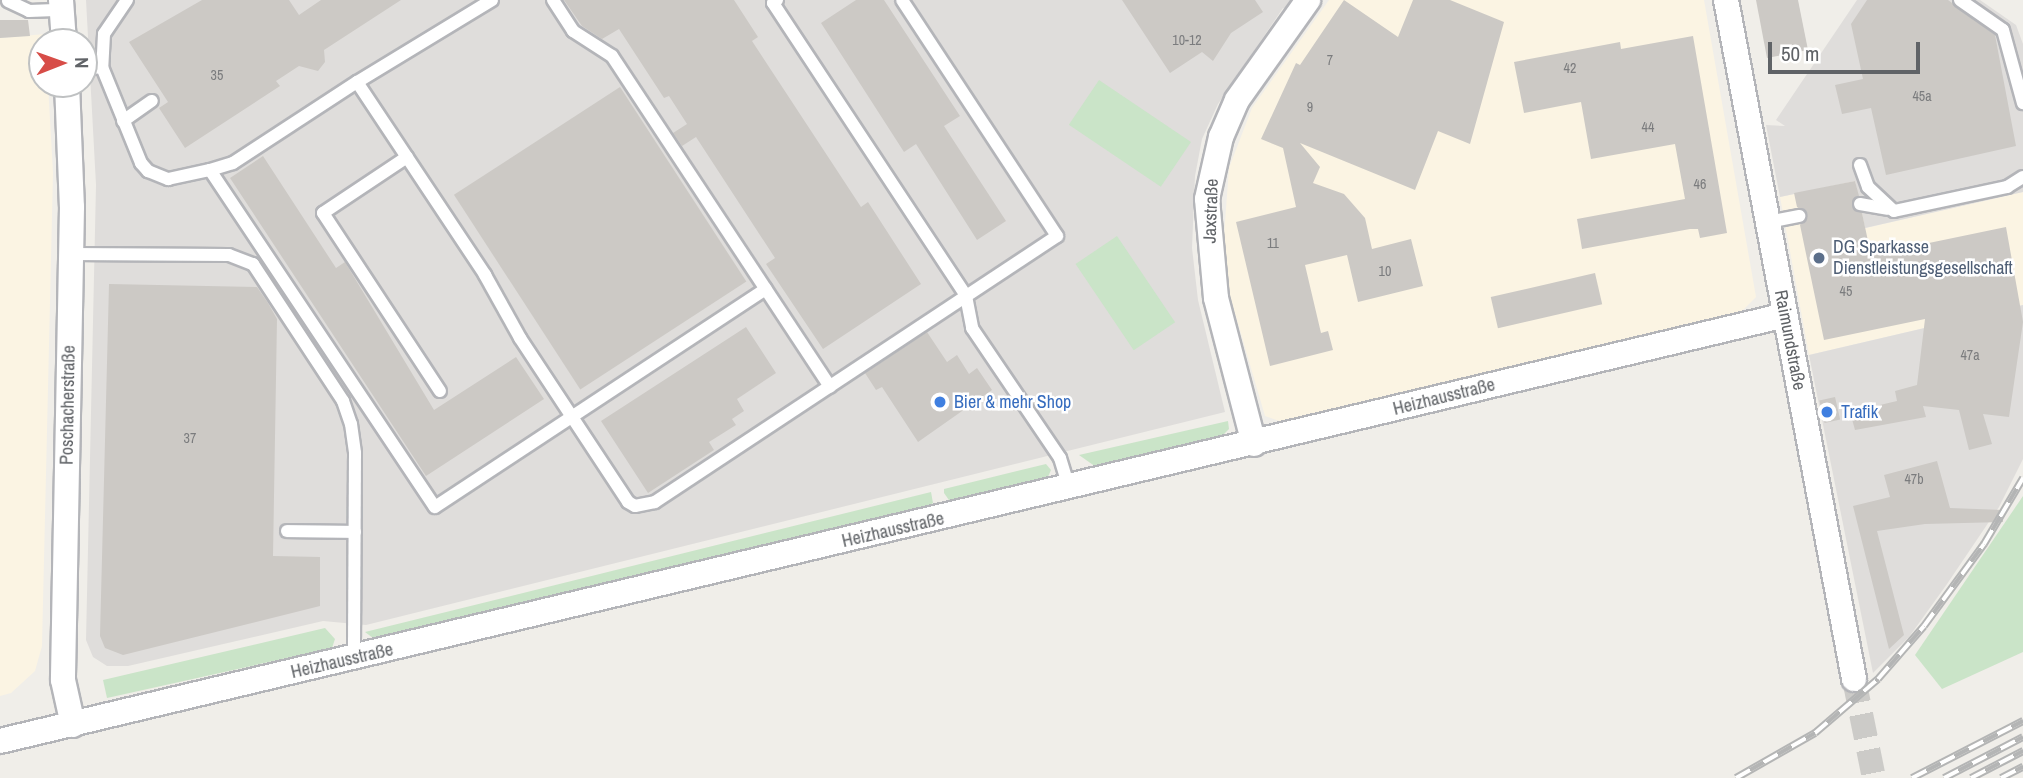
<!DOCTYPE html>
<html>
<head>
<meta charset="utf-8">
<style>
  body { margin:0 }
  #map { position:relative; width:2023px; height:778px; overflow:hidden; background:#f0eee9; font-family:"Archivo Narrow",sans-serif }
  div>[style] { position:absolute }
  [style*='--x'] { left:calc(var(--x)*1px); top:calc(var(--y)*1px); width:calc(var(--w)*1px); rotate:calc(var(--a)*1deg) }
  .commercial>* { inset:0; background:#fbf4e3 }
  .industrial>* { inset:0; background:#dfdddb }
  .green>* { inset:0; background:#cae4c8; transform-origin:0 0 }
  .building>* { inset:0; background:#ccc9c5; transform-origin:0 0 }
  .street-tunnel>* { height:24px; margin-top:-12px; transform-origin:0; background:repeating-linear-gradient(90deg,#cccbc8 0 24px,transparent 0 36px) }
  .roads { filter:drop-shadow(2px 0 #b4b5b9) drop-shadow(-2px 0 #b4b5b9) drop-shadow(0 2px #b4b5b9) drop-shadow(0 -2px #b4b5b9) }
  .lane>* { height:12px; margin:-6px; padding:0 6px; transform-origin:6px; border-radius:6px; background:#fff }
  .street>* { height:24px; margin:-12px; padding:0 12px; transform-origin:12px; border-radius:12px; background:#fff }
  .rail>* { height:8px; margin-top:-4px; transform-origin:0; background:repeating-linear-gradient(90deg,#fff 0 16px,#b4b5b5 0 32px); box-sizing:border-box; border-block:2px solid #b4b5b5 }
  .dots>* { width:19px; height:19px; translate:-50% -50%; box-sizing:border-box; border:4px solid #fff; border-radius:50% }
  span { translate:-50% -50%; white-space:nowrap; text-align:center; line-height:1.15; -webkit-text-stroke:5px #fff; paint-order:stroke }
  .number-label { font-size:14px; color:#7b7c7e }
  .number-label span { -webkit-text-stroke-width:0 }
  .street-label { font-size:18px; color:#606367 }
  .service-label { font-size:18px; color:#4e5e75 }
  .left { translate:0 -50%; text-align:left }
  .shop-label { font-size:18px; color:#366cbe }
  .north { position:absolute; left:28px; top:28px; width:70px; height:70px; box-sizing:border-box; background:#fff; border:2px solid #bfc1c2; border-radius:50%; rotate:89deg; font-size:19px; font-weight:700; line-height:28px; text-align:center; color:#606367 }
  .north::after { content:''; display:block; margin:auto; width:24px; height:32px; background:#d74d48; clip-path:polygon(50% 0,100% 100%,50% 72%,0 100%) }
  .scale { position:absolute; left:1768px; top:42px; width:152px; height:32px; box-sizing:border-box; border:4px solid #606367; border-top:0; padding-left:9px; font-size:21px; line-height:24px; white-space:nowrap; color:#606367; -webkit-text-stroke:5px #fff; paint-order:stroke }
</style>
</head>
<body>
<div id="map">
  <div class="commercial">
    <i style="clip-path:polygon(1329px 0,1704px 0,1756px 297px,1741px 312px,1285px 423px,1265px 416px,1230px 296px,1223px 250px,1229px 168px,1252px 108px)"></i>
    <i style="clip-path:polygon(45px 34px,42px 84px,48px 84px,53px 173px,42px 646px,35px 671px,11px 693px,0 696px,0 38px)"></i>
    <i style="clip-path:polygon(1855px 181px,1866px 228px,2023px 192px,2023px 305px,1809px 355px,1780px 197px)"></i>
  </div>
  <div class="industrial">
    <i style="clip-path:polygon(86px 0,1297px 0,1289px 11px,1283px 8px,1218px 104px,1202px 139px,1195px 176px,1192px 248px,1198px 300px,1225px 412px,366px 625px,323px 621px,128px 666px,107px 666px,93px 657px,86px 640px,96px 185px)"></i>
    <i style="clip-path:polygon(1857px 0,1980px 0,2016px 25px,2023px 44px,2023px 192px,1865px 228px,1855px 181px,1780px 197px,1766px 125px,1785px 126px,1776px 120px)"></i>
    <i style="clip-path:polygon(2023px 305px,2023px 459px,1999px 507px,1947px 584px,1909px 637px,1873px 673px,1809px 355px)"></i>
  </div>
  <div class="green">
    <i style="left:1099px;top:80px;width:111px;height:54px;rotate:34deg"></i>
    <i style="left:1117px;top:236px;width:104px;height:50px;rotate:56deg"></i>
    <i style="clip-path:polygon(1228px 421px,1229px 429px,1220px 438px,1096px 467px,1079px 455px)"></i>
    <i style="clip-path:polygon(1046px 464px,1051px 470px,1047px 479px,951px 503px,944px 493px,944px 489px)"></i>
    <i style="clip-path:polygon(931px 492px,933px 503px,926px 509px,373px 638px,365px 632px)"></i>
    <i style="clip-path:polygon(2023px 496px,2023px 652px,1942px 689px,1915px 655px)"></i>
    <i style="clip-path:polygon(325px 628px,335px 639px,332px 648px,107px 698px,103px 680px)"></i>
  </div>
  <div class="building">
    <i style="clip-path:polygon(202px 0,289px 0,299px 15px,321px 0,401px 0,324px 50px,325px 62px,318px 71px,299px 66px,276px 81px,280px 86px,185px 148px,159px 108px,168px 102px,129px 42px)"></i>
    <i style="clip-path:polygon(564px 0,734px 0,758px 37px,752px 41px,861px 207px,868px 202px,921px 284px,823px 349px,766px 264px,775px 258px,696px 137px,682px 146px,673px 133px,687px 124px,669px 96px,664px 98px,619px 29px,602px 39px,582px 26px)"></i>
    <i style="clip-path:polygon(856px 0,884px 0,960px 116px,944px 126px,1006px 221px,977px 240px,916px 144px,904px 152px,821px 23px)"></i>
    <i style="clip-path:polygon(1122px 0,1255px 0,1263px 12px,1231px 33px,1213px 61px,1202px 52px,1170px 73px)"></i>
    <i style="clip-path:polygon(1344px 0,1398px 37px,1413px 0,1450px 0,1504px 22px,1470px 144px,1438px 131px,1415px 190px,1300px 143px,1320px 167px,1313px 183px,1344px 194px,1365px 218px,1372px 249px,1411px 239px,1423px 286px,1358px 302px,1347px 255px,1305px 265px,1321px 333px,1328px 331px,1333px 350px,1270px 366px,1236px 222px,1296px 207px,1283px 148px,1261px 139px,1296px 63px,1300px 65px)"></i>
    <i style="clip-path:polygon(1756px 0,1798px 0,1808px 50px,1767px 58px)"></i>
    <i style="clip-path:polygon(1867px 0,1948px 0,1995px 35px,2016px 146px,1886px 175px,1871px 108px,1842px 114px,1835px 85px,1863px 79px,1851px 24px)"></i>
    <i style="clip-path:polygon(0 20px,28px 20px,30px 36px,0 38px)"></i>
    <i style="clip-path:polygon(1693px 36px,1727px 233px,1700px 238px,1698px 229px,1690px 229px,1582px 249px,1577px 219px,1685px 199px,1675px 144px,1591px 159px,1581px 102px,1524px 113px,1514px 62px,1620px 42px,1621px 49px)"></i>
    <i style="left:620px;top:87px;width:232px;height:198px;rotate:57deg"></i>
    <i style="clip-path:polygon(263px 156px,336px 268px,345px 262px,434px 410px,516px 357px,544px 399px,426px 476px,230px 178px)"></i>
    <i style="clip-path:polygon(1855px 181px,1859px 196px,1852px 206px,1862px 213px,1871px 255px,2006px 227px,2023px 322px,2009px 417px,1983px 414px,1992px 444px,1969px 450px,1959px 410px,1923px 406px,1926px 417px,1855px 430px,1850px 412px,1897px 401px,1895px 391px,1917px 385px,1925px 319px,1824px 340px,1800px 225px,1807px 214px,1797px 207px,1794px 193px)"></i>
    <i style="left:1595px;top:273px;width:32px;height:107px;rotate:77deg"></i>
    <i style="clip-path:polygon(109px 284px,257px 287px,268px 303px,277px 319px,273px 556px,320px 557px,320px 606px,123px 655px,105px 648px,100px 636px)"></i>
    <i style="clip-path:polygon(746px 327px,776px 373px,737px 399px,744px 411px,732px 419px,736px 425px,709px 442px,714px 450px,648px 493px,601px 421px)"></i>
    <i style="clip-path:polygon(927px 332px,947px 362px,957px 355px,969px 374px,977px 368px,992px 390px,918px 442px,882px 387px,876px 390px,865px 373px)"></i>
    <i style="left:1835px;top:397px;width:23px;height:16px;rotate:77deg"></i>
    <i style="clip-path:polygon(1937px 461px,1950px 508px,2003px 510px,2003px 522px,1925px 524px,1877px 531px,1904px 635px,1889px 649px,1853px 506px,1890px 497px,1884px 475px)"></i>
  </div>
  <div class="street-tunnel">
    <i style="--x:1854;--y:679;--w:101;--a:78.6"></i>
  </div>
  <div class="roads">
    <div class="lane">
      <i style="--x:127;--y:0;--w:41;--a:124.1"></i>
      <i style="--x:104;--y:34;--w:33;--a:93"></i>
      <i style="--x:102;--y:67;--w:104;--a:67.9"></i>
      <i style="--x:141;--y:163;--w:11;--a:49"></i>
      <i style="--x:148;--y:171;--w:22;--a:22"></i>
      <i style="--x:168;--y:179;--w:43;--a:-12.1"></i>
      <i style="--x:210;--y:170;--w:405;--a:56.3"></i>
      <i style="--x:435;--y:507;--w:396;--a:-33.4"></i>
      <i style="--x:492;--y:0;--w:158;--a:148.7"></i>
      <i style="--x:357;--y:82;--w:232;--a:56.4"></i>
      <i style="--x:485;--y:275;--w:72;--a:60.9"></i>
      <i style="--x:520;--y:338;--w:196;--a:56.6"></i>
      <i style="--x:628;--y:502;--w:8;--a:30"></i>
      <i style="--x:635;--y:506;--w:20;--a:-11"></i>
      <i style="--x:655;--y:502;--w:482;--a:-33.5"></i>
      <i style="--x:1057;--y:236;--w:282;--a:-123.3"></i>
      <i style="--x:553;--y:0;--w:37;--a:57"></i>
      <i style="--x:573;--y:31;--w:46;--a:32.7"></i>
      <i style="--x:612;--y:56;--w:396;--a:56.6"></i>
      <i style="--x:777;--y:0;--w:5;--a:143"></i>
      <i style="--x:773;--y:3;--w:351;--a:56.6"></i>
      <i style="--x:966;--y:296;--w:33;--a:79"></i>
      <i style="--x:972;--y:328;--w:157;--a:55.9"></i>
      <i style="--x:1060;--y:458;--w:31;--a:73"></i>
      <i style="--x:1960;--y:0;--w:52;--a:34.9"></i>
      <i style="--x:2003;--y:30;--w:76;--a:74.7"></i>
      <i style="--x:8;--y:1;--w:23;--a:25"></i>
      <i style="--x:29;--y:11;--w:33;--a:-2"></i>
      <i style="--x:84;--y:69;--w:18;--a:-6"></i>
      <i style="--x:123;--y:121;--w:35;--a:-35"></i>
      <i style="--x:407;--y:157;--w:101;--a:146.3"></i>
      <i style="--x:323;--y:213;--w:213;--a:56.7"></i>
      <i style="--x:1860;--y:165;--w:23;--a:70"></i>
      <i style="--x:1868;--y:187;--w:35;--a:43"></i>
      <i style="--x:1894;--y:211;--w:116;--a:-12"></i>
      <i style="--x:2007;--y:187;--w:19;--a:-32"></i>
      <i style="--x:210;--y:170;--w:24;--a:-17"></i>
      <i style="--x:233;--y:163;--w:148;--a:-33.2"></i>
      <i style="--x:1860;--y:204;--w:28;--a:10"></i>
      <i style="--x:1768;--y:222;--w:32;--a:-11"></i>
      <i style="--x:71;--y:254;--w:158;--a:0.4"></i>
      <i style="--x:229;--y:255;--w:26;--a:21"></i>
      <i style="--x:253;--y:264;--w:164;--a:56.7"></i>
      <i style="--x:343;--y:401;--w:24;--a:71"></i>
      <i style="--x:351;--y:424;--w:29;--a:82"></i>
      <i style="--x:355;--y:453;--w:205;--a:90.3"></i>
      <i style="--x:287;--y:531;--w:68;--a:0.8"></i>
    </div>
    <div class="street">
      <i style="--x:61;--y:0;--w:42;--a:85.9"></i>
      <i style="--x:1726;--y:0;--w:691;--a:79.32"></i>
      <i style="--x:67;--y:84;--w:123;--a:87.7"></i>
      <i style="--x:72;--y:207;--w:473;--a:91.1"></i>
      <i style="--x:63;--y:680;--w:46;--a:77.5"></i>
      <i style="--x:1254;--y:444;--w:151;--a:-104.6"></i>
      <i style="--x:1216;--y:298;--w:99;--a:-95.2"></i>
      <i style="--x:1207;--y:199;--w:64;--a:-77.3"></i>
      <i style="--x:1221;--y:137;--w:40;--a:-66.6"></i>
      <i style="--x:1237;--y:100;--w:123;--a:-54.6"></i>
      <i style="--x:0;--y:741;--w:1835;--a:-13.42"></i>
    </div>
  </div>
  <div class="rail">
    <i style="--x:1736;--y:778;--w:91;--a:-29.7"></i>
    <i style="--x:1815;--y:733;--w:83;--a:-40.6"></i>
    <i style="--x:1878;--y:679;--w:70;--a:-49"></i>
    <i style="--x:1924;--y:626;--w:102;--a:-53.8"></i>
    <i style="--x:1984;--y:544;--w:77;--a:-59.4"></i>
    <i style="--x:1912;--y:778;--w:125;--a:-27.2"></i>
    <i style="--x:1944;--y:778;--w:89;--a:-27.4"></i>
    <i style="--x:1971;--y:778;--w:59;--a:-27.4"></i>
    <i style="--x:2001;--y:778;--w:25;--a:-27"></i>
  </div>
  <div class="dots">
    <i style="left:1819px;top:258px;background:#5c6f8a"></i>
    <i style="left:940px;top:402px;background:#3f7fe0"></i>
    <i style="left:1827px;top:412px;background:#3f7fe0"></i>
  </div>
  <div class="number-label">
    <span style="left:1187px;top:40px">10-12</span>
    <span style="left:1330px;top:60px">7</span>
    <span style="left:1570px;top:68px">42</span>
    <span style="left:217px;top:75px">35</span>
    <span style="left:1922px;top:96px">45a</span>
    <span style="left:1310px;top:107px">9</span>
    <span style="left:1648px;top:127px">44</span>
    <span style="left:1700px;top:184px">46</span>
    <span style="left:1273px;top:243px">11</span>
    <span style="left:1385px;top:271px">10</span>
    <span style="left:1846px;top:291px">45</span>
    <span style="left:1970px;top:355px">47a</span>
    <span style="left:190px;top:438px">37</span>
    <span style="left:1914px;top:479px">47b</span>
  </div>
  <div class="street-label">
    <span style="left:1211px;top:211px;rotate:-88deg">Jaxstraße</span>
    <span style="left:1790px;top:340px;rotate:79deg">Raimundstraße</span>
    <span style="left:1444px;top:397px;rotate:-14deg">Heizhausstraße</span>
    <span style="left:68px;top:405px;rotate:-89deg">Poschacherstraße</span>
    <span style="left:893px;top:530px;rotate:-13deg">Heizhausstraße</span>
    <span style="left:342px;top:661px;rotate:-13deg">Heizhausstraße</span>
  </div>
  <div class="service-label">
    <span class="left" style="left:1833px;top:258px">DG Sparkasse<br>Dienstleistungsgesellschaft</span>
  </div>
  <div class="shop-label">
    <span class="left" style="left:954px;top:402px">Bier &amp; mehr Shop</span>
    <span class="left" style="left:1841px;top:412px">Trafik</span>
  </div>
  <div class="north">N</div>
  <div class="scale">50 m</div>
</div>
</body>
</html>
